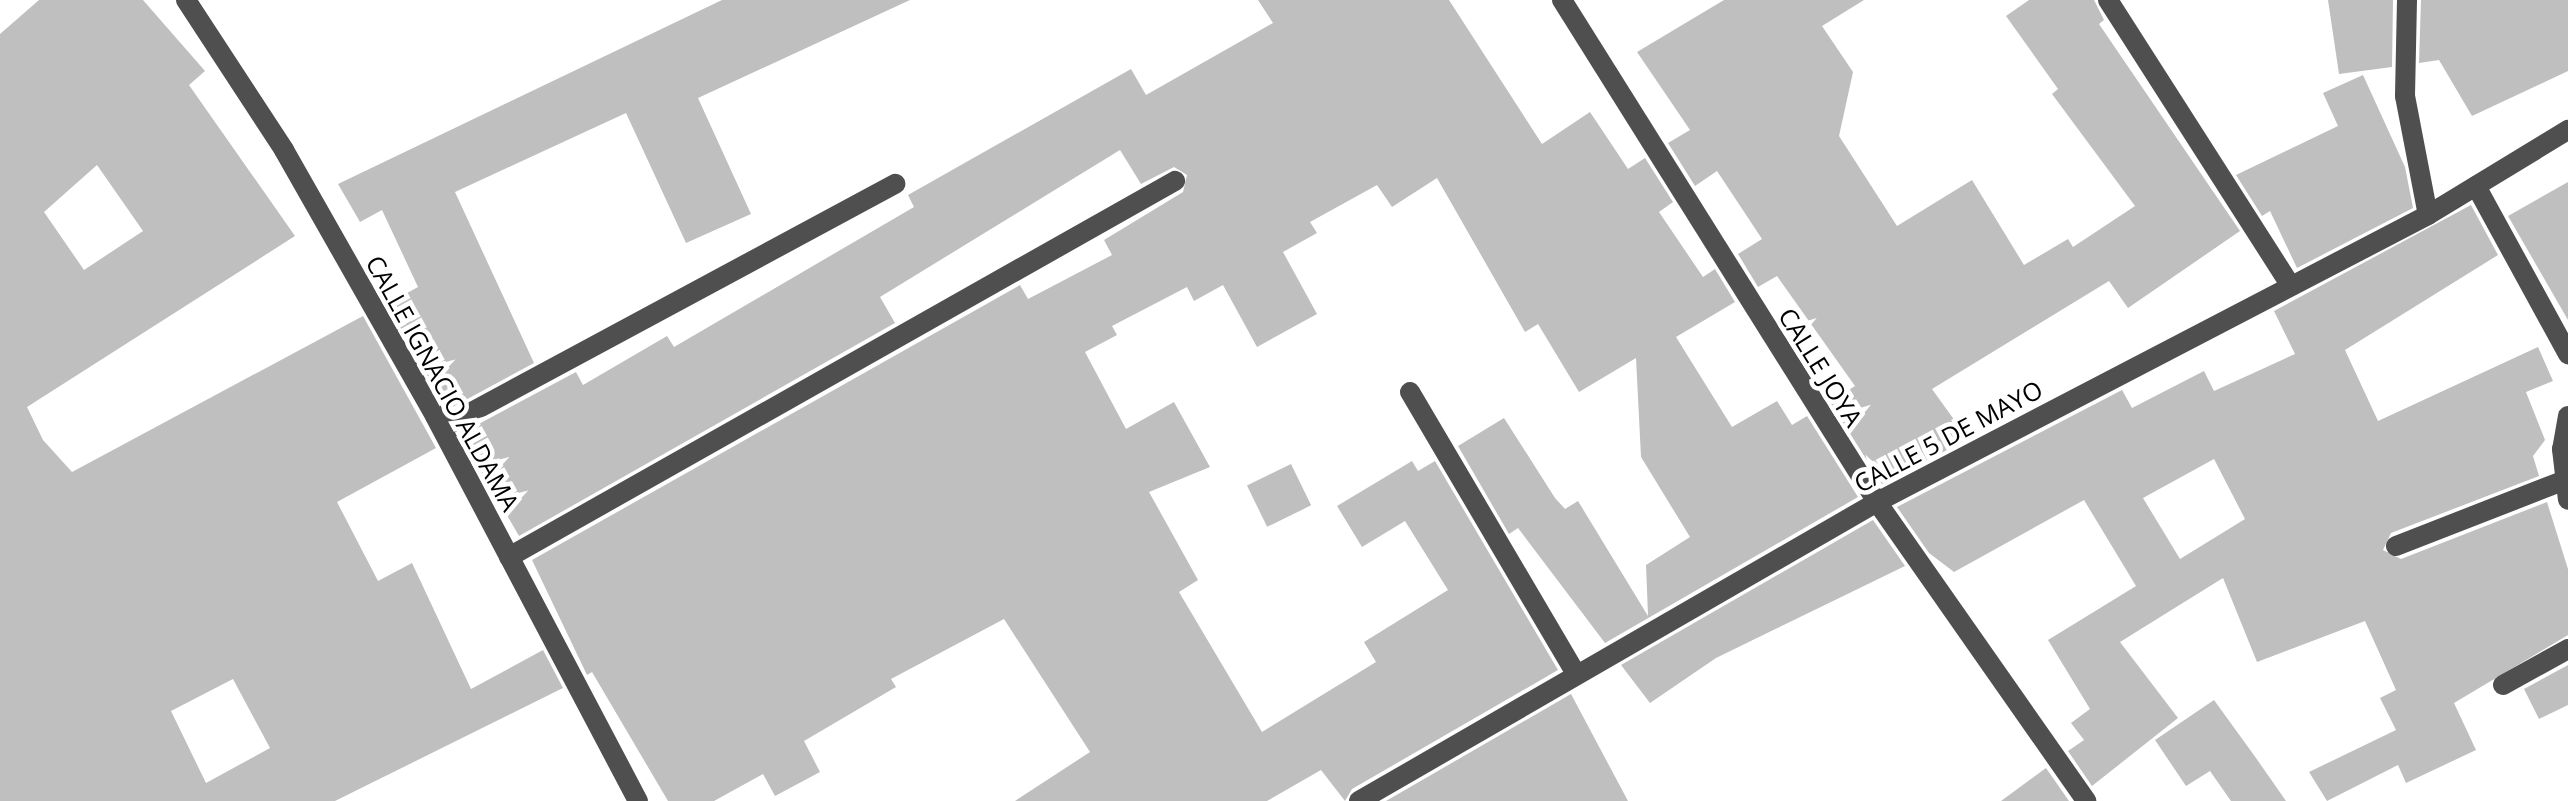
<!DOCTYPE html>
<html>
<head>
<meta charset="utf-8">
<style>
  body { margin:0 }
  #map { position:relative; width:2568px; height:801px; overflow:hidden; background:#fff; font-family:"Open Sans",sans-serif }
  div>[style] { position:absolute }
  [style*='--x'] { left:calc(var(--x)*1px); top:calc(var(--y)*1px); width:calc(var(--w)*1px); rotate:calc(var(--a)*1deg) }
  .building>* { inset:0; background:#bfbfbf; transform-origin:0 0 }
  .street>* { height:20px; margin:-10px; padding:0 10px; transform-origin:10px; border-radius:10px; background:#4f4f4f }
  span { translate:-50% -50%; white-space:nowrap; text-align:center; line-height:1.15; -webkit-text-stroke:9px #fff; paint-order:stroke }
  .street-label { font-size:25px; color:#000 }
</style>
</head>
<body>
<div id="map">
  <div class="building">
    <i style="clip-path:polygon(evenodd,39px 0,143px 0,205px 71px,189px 85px,295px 236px,27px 407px,43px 440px,72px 472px,363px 316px,436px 448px,337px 502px,378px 581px,412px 563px,471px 689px,543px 650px,563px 688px,335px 801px,0 801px,0 34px,39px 0,97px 165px,143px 231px,84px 270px,44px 212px,97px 165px,39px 0,233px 679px,270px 748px,206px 783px,171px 711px,233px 679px)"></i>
    <i style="clip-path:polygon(722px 0,910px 0,698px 98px,751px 214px,686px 243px,626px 113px,455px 192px,534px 363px,447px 410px,387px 304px,418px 287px,382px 210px,360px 222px,338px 184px)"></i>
    <i style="clip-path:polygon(1258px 0,1449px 0,1542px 144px,1590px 112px,1628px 169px,1645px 158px,1673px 202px,1659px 212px,1703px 277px,1715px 269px,1735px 302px,1676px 337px,1732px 427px,1777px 401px,1792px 425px,1807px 416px,1858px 497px,1605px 643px,1518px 528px,1509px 534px,1458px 446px,1504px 418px,1555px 498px,1565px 509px,1578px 501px,1648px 616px,1646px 565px,1690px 537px,1641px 457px,1636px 358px,1579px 392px,1538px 324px,1525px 332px,1437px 178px,1392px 207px,1377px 185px,1310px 222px,1317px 233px,1283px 252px,1317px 314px,1257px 347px,1223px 285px,1194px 301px,1187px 287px,1112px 326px,1117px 335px,1085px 352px,1126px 429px,1174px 402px,1210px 467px,1149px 492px,1198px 580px,1179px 592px,1262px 732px,1376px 662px,1364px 642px,1448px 590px,1405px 521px,1362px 547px,1337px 506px,1412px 461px,1418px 471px,1435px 461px,1558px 670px,1352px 789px,1345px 801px,1321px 770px,1267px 801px,1015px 801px,1090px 752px,1004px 619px,891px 679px,896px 687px,804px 741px,820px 772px,775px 796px,763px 774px,714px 801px,668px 801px,592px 672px,587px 675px,532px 560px,1020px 285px,1028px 299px,1112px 255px,1104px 240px,1183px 192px,1187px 175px,1174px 167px,1141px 184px,1120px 150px,880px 297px,895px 323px,519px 536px,460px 434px,576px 372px,583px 385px,667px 336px,674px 347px,914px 207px,908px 195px,1131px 69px,1146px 95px,1273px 23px)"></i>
    <i style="clip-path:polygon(1724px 0,1864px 0,1822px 26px,1853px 72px,1839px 136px,1897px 226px,1972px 180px,2024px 265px,2068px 239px,2073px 247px,2135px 206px,2052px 94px,2058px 89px,2006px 16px,2029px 0,2094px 0,2104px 20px,2099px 24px,2240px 231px,2128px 308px,2109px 281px,1932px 389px,1968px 439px,1882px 484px,1830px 402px,1855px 386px,1777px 276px,1758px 287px,1738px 254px,1762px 239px,1717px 171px,1695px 186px,1668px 143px,1690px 130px,1637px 52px)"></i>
    <i style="clip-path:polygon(2328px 0,2393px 0,2392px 67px,2339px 74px)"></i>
    <i style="clip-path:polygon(2421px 0,2568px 0,2568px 71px,2472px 116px,2439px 60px,2419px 63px)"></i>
    <i style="clip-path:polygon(2363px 75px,2405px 167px,2413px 208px,2297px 268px,2270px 211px,2262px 216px,2236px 175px,2338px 126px,2323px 93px)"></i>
    <i style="clip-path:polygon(2568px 182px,2568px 320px,2508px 216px)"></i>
    <i style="clip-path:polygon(evenodd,2471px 205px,2498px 255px,2345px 350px,2378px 421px,2538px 347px,2553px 381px,2526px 392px,2545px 440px,2533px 456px,2539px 476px,2391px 533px,2383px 550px,2401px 559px,2547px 502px,2568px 569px,2568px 635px,2454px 703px,2476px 750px,2406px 783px,2398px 765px,2327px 801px,2309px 772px,2396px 730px,2380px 698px,2396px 690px,2365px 621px,2257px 662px,2223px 578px,2120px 642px,2178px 718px,2092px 786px,2068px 751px,2084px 740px,2071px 723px,2090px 709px,2048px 640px,2136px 586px,2084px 500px,1954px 572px,1929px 553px,1897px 507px,2122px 390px,2132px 408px,2204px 371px,2214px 391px,2295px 354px,2274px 311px,2471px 205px,2214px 459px,2245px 519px,2180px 559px,2143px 498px,2214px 459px)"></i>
    <i style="left:1291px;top:464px;width:46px;height:49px;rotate:64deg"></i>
    <i style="clip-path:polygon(1873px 520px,1905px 566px,1716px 658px,1650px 703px,1621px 665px)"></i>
    <i style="clip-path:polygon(2568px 665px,2568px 705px,2539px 719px,2524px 689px)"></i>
    <i style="clip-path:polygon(1571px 694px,1628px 801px,1386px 801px)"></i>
    <i style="clip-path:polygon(2214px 700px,2256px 758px,2286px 801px,2231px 801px,2210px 771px,2186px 786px,2155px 740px)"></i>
    <i style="clip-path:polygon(2046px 768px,2069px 801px,2001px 801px)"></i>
  </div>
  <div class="street">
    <i style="--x:186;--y:0;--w:179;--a:56.8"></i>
    <i style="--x:284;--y:150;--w:306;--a:60.4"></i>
    <i style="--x:435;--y:416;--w:435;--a:62.2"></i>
    <i style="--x:1562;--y:0;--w:593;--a:57.89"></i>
    <i style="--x:1877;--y:502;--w:365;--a:55"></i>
    <i style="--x:2108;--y:0;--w:336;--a:57.4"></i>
    <i style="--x:2407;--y:0;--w:96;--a:91.2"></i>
    <i style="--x:2405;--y:96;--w:121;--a:79.1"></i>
    <i style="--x:2476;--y:186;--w:192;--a:61.3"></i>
    <i style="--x:1410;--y:392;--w:327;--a:59.5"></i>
    <i style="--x:2568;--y:416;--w:34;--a:100"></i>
    <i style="--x:2562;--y:449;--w:51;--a:83.3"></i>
    <i style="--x:442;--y:428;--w:515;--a:-28.31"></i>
    <i style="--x:2396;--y:546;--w:179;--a:-21.3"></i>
    <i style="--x:509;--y:557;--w:765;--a:-29.45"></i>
    <i style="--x:2503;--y:685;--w:74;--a:-29"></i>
    <i style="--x:1359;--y:801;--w:598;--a:-29.99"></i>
    <i style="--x:1877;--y:502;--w:621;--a:-27.51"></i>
    <i style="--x:2428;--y:215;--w:164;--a:-31.3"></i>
  </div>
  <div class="street-label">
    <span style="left:1821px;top:367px;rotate:58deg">CALLE JOYA</span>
    <span style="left:443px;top:383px;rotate:61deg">CALLE IGNACIO ALDAMA</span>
    <span style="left:1948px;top:436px;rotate:-28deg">CALLE 5 DE MAYO</span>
  </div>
</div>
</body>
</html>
